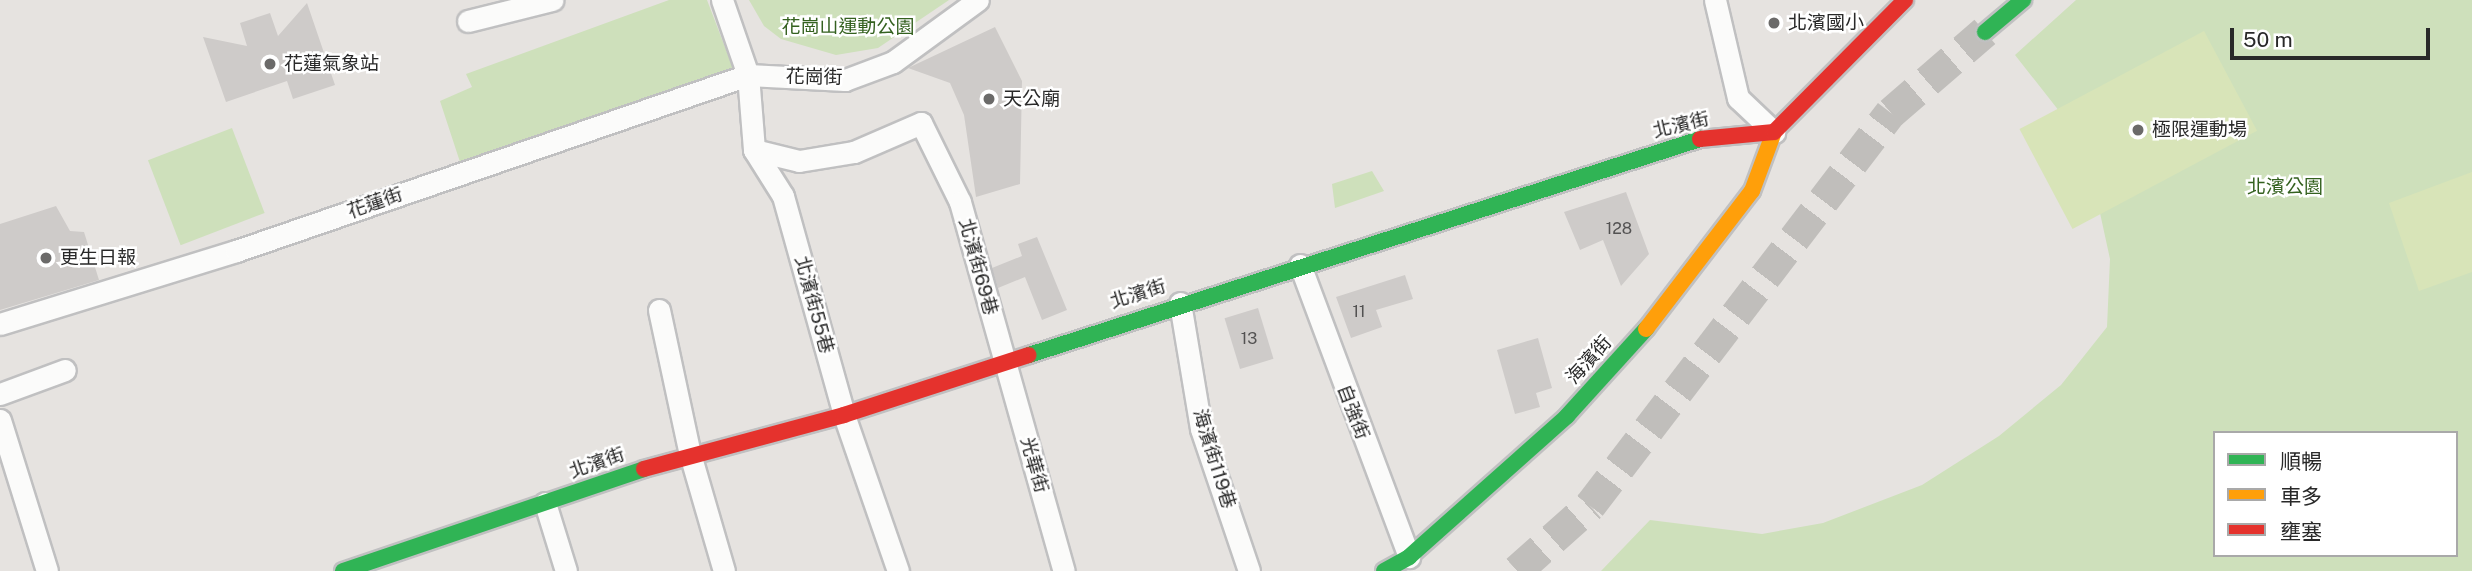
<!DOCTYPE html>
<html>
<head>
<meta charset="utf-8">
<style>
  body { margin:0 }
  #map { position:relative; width:2472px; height:571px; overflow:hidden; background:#e6e3e0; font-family:"Public Sans","Noto Sans TC",sans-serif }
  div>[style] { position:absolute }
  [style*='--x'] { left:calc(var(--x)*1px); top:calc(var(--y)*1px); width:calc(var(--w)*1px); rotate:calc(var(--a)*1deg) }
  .green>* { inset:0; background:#cee0bb; transform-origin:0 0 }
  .pitch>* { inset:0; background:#d8e4b8; transform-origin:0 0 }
  .building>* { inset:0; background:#cecbc9; transform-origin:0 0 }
  .secondary-tunnel>* { height:32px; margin-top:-16px; transform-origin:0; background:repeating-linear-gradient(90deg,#c0bebb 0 32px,transparent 0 48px) }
  .roads { filter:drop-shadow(2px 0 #c0c0c1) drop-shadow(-2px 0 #c0c0c1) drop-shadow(0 2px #c0c0c1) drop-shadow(0 -2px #c0c0c1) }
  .street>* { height:21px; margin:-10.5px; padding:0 10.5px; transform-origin:10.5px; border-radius:10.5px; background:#fbfbfa }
  .fast>* { height:16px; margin:-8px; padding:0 8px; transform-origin:8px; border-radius:8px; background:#30b455 }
  .slow>* { height:16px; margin:-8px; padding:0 8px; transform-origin:8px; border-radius:8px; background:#ff9f0a }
  .jam>* { height:16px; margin:-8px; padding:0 8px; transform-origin:8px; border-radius:8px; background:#e5322d }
  .dots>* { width:19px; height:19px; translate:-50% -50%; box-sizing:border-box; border:4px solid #fff; border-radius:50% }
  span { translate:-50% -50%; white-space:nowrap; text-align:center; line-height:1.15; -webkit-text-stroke:5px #fff; paint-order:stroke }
  .number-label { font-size:16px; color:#535252 }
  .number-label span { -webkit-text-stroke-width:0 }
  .poi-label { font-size:19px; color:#292929 }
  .left { translate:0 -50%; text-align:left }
  .park-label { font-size:19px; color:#34611f }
  .street-label { font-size:19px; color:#292929 }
  .legend { position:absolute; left:2213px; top:431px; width:245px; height:126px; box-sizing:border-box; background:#fff; border:2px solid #a9a9a9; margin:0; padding:9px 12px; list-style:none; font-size:21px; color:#292929 }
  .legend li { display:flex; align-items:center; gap:14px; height:35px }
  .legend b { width:35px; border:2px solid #a9a9a9 }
  .scale { position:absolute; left:2230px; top:28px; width:200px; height:32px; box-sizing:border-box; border:4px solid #292929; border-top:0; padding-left:9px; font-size:21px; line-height:24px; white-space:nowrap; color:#292929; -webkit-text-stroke:5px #fff; paint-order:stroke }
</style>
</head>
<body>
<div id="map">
  <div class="green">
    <i style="clip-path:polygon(669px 0,707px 0,733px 68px,460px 162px,440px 101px,472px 87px,466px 74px)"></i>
    <i style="clip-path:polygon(749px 0,949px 0,878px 48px,836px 55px,781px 39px,764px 26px)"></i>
    <i style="clip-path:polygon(evenodd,2076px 0,2472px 0,2472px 571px,1601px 571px,1650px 520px,1762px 534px,1823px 523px,1922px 485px,1999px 436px,2061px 385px,2107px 327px,2110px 259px,2085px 144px,2015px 55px,2076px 0,2215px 433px,2456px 433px,2456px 555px,2215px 555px,2215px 433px)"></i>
    <i style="left:232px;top:128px;width:91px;height:90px;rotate:69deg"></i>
    <i style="clip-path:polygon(1372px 171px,1384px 191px,1335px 208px,1332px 184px)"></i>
  </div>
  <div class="pitch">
    <i style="left:2204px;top:31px;width:113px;height:209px;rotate:62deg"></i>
    <i style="clip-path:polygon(2472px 172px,2472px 272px,2419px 291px,2389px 203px)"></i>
  </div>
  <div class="building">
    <i style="clip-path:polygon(307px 3px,335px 85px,293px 99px,287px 81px,226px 102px,203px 37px,247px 46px,240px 23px,270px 13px,278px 36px)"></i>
    <i style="clip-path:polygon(995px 27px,1022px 81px,1020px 184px,976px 197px,964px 115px,950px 83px,908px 68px)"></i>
    <i style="clip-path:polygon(1626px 192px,1649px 254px,1621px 286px,1603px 240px,1580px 250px,1564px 212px)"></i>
    <i style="clip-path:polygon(56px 206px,70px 231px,84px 232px,99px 280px,0 310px,0 224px)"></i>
    <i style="clip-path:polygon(1037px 237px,1067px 310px,1042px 320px,1025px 277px,998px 288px,992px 268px,1022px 256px,1018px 244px)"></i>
    <i style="clip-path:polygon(1405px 275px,1413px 299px,1376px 310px,1382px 327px,1351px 338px,1336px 297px)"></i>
    <i style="left:1258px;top:308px;width:53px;height:35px;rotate:73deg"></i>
    <i style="clip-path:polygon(1538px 338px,1552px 388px,1536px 393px,1540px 407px,1515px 414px,1497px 350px)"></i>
  </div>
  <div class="secondary-tunnel">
    <i style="--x:1517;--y:571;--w:98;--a:-41.7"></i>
    <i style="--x:1590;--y:506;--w:495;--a:-52.6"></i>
    <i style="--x:1891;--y:113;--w:124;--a:-40.8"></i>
  </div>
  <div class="roads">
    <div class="street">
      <i style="--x:722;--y:0;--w:79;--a:70.9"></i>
      <i style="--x:748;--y:75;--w:75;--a:85.4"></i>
      <i style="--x:754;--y:150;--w:54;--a:57.8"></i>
      <i style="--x:783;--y:196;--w:227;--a:74.4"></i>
      <i style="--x:844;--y:415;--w:165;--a:70.9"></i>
      <i style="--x:1715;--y:0;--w:101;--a:76.8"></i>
      <i style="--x:1738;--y:98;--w:50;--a:43.4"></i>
      <i style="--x:468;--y:21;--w:87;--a:-14"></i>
      <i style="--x:754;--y:150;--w:46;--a:13.7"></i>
      <i style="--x:799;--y:161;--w:56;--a:-9.3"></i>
      <i style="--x:854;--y:152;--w:73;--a:-23.4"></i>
      <i style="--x:921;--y:123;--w:88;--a:63.7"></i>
      <i style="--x:960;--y:202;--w:383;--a:74.3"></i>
      <i style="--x:1300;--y:265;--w:312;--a:69.5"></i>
      <i style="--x:1180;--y:303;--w:128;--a:80.5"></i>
      <i style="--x:1201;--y:429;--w:150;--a:71.3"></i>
      <i style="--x:659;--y:310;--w:147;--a:77.9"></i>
      <i style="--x:690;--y:454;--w:122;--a:73.8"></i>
      <i style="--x:0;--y:324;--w:247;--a:-17.2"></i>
      <i style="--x:236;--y:251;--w:541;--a:-18.97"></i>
      <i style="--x:748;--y:75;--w:97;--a:3"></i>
      <i style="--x:845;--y:80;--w:51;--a:-20.6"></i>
      <i style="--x:893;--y:62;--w:105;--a:-36.1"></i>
      <i style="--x:0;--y:394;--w:69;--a:-20.3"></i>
      <i style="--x:0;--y:420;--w:158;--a:72.7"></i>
      <i style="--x:545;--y:503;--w:71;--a:72.8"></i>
    </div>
    <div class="fast">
      <i style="--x:1985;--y:32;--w:50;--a:-40.1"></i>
      <i style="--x:1029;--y:355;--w:705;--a:-17.84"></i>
      <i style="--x:343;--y:571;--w:318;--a:-18.7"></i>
      <i style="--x:1384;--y:571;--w:29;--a:-29"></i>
      <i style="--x:1409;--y:557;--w:212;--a:-41.7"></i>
      <i style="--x:1567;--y:416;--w:118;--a:-47.8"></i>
    </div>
    <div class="slow">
      <i style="--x:1646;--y:329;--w:174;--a:-52.5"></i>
      <i style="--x:1752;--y:191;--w:63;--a:-69.6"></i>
    </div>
    <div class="jam">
      <i style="--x:1700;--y:139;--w:74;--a:-5.4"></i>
      <i style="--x:1774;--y:132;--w:186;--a:-45.2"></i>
      <i style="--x:644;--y:469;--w:207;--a:-15.1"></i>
      <i style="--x:844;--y:415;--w:194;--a:-18"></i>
    </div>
  </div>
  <div class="dots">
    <i style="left:1774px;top:23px;background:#6b6a69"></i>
    <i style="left:270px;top:64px;background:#6b6a69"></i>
    <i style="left:989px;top:99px;background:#6b6a69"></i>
    <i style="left:2138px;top:130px;background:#6b6a69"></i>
    <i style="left:46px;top:258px;background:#6b6a69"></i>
  </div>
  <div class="number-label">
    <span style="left:1619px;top:229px">128</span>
    <span style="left:1359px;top:312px">11</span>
    <span style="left:1249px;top:339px">13</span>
  </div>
  <div class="poi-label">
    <span class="left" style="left:1788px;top:23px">北濱國小</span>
    <span class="left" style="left:284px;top:64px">花蓮氣象站</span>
    <span class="left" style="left:1003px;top:99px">天公廟</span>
    <span class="left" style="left:2152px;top:130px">極限運動場</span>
    <span class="left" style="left:60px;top:258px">更生日報</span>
  </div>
  <div class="park-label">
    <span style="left:848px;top:27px">花崗山運動公園</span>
    <span style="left:2285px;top:187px">北濱公園</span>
  </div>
  <div class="street-label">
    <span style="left:814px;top:77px;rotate:1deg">花崗街</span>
    <span style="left:1681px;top:125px;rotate:-13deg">北濱街</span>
    <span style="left:375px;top:203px;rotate:-19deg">花蓮街</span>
    <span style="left:978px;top:267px;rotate:75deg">北濱街69巷</span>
    <span style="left:1138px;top:294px;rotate:-17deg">北濱街</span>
    <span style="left:814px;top:305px;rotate:75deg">北濱街55巷</span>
    <span style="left:1589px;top:360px;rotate:-48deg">海濱街</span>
    <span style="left:1353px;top:412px;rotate:69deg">自強街</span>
    <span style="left:1214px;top:459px;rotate:73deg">海濱街119巷</span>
    <span style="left:597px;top:463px;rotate:-19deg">北濱街</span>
    <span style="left:1034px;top:465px;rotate:74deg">光華街</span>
  </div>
  <ul class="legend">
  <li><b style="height:9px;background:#30b455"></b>順暢</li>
  <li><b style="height:9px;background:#ff9f0a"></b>車多</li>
  <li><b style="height:9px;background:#e5322d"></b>壅塞</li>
  </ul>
  <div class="scale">50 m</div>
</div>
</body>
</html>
